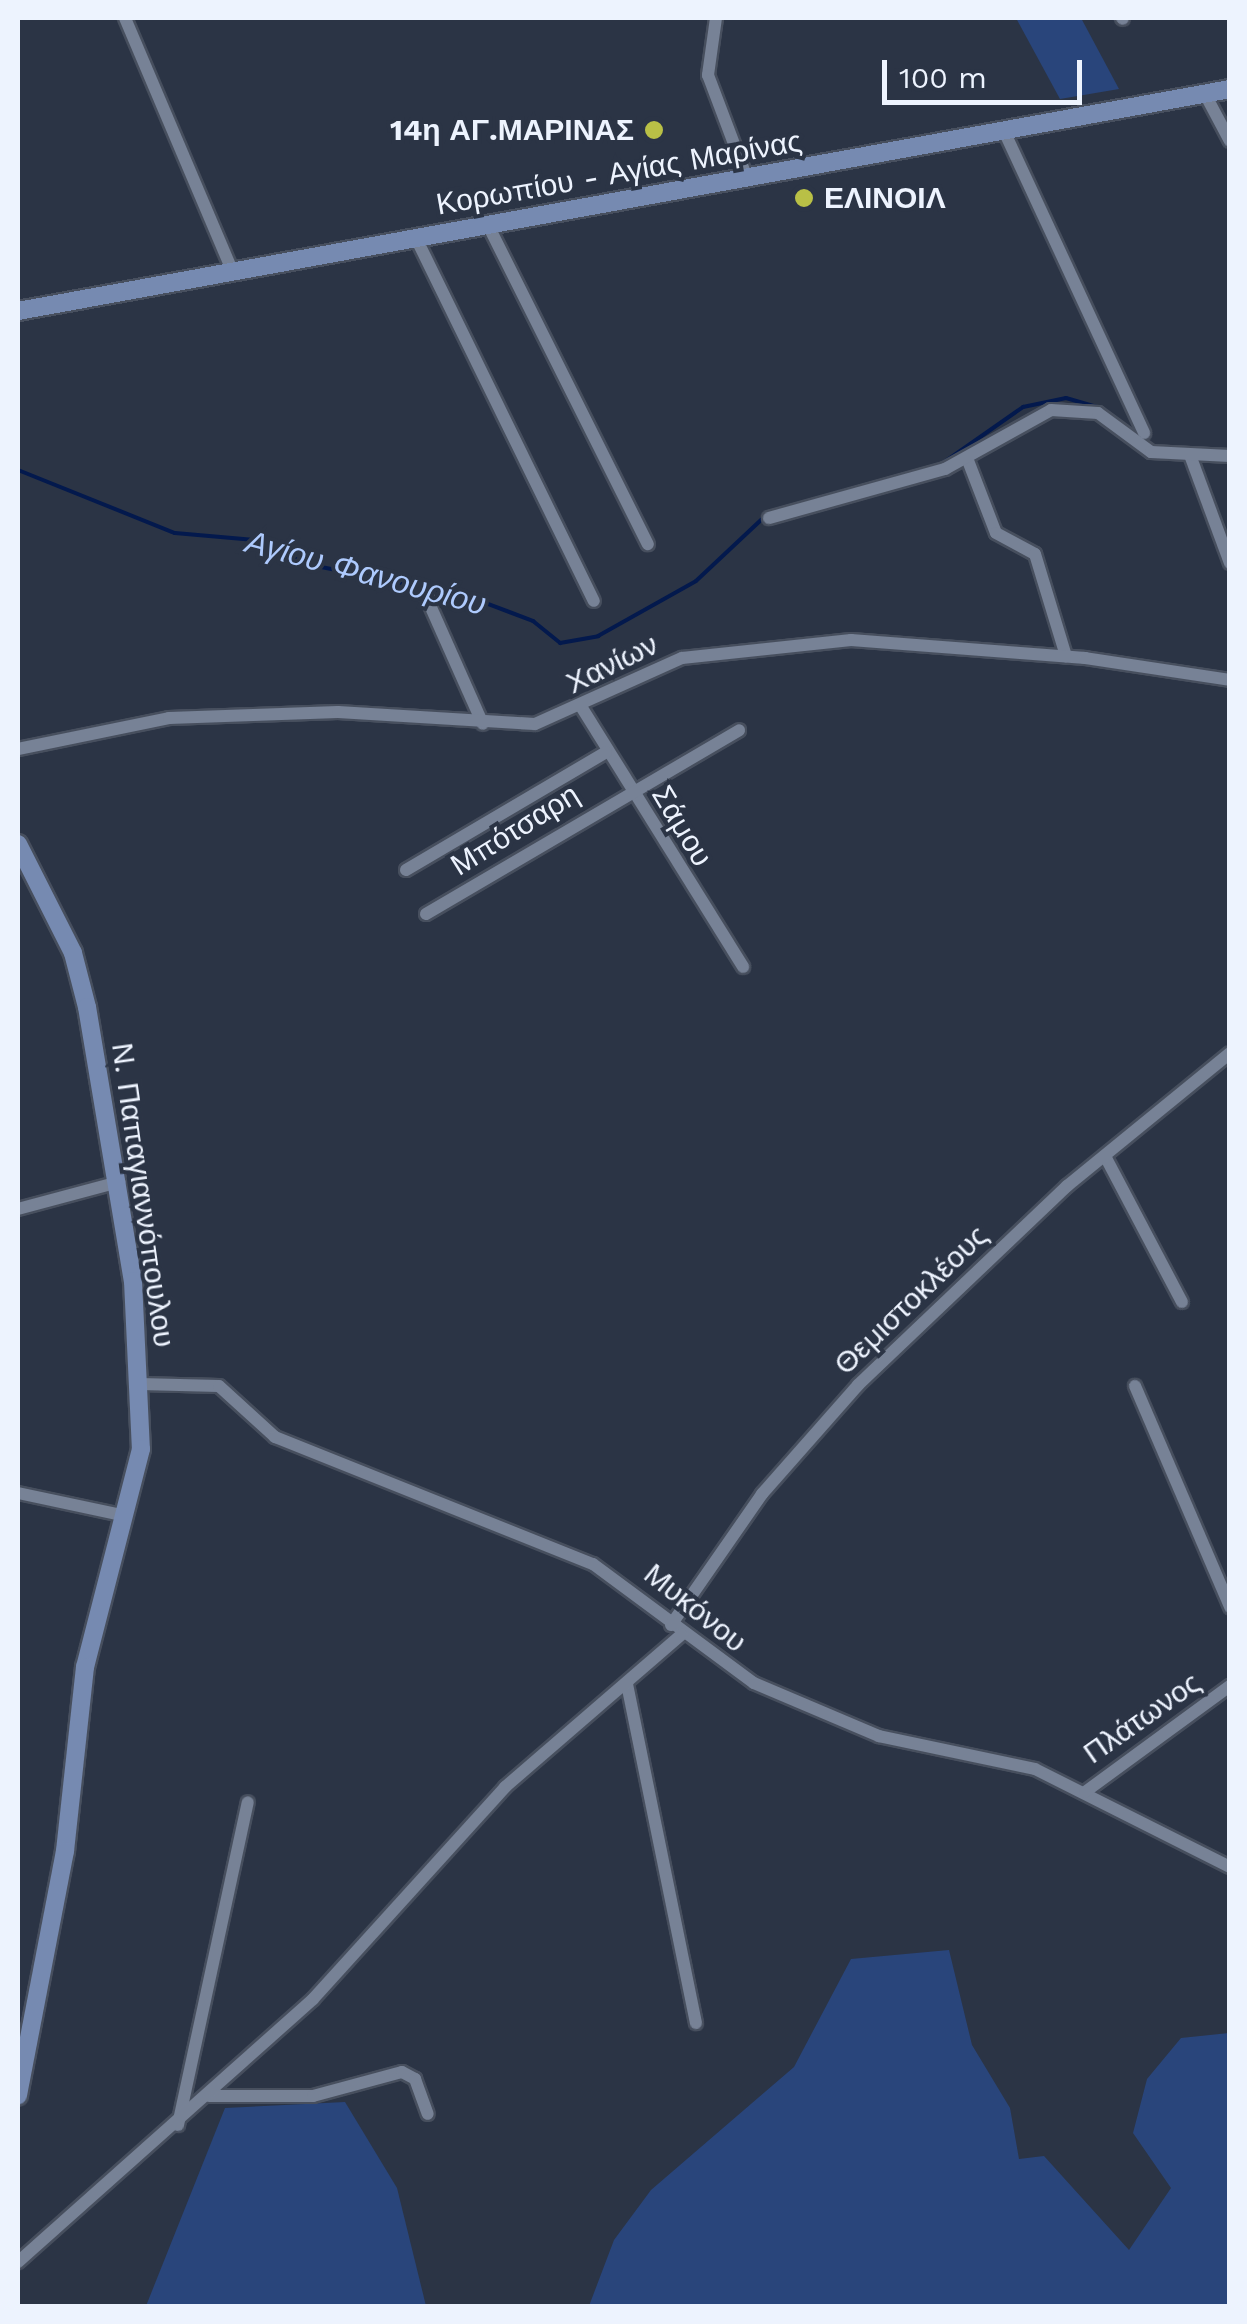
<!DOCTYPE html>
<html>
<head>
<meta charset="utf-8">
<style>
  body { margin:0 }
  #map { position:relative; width:1247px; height:2324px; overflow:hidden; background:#2b3445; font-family:"Work Sans",sans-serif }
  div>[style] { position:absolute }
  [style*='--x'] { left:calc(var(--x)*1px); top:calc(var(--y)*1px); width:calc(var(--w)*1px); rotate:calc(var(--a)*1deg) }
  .green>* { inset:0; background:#29457b }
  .stream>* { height:4px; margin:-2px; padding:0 2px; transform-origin:2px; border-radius:2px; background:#03194d }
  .roads { filter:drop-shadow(2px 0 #474f5e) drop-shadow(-2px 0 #474f5e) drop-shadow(0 2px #474f5e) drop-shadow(0 -2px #474f5e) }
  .street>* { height:12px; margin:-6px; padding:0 6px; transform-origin:6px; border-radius:6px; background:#778296 }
  .secondary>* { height:18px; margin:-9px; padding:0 9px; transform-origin:9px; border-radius:9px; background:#768ab1 }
  .dots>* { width:28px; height:28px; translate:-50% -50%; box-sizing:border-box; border:5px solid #2b3445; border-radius:50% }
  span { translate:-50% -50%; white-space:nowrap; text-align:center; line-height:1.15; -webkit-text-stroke:8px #2b3445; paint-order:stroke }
  .poi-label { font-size:30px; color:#edf3fe; font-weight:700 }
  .right { translate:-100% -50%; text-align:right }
  .left { translate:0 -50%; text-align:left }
  .street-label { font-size:30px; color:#edf3fe }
  .water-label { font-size:32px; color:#aecafd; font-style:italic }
  .frame { position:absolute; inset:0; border:20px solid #edf3fe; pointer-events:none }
  .scale { position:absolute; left:882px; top:60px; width:200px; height:45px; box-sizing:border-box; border:5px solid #edf3fe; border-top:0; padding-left:12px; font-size:30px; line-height:35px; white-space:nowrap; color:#edf3fe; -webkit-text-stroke:8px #2b3445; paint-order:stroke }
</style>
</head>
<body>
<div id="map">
  <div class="green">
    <i style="clip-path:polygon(1016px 18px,1081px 18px,1119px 89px,1060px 99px)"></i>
    <i style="clip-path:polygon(949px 1950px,972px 2045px,1010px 2108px,1019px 2159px,1044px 2156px,1129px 2250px,1171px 2188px,1133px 2133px,1147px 2079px,1181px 2038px,1229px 2033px,1229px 2306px,589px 2306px,614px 2240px,651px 2190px,794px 2067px,851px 1959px)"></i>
    <i style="clip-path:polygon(345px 2102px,397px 2188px,426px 2306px,146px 2306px,225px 2108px)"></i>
  </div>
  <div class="stream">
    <i style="--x:943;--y:463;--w:98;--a:-35"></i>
    <i style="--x:1023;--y:407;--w:44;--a:-11.8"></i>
    <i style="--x:1066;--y:398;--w:32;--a:16"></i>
    <i style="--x:18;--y:470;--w:169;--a:21.9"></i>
    <i style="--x:175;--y:533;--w:80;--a:5"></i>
    <i style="--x:255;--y:540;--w:56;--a:25.2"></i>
    <i style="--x:306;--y:564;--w:164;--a:11.2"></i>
    <i style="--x:467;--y:596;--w:71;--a:20.7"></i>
    <i style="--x:533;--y:621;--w:35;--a:39"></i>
    <i style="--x:560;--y:643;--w:39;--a:-10"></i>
    <i style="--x:598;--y:636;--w:112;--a:-29.3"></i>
    <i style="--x:696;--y:581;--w:92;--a:-43.2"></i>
    <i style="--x:780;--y:509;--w:66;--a:-15.9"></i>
  </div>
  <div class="roads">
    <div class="street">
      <i style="--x:125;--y:18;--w:276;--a:67"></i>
      <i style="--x:716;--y:18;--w:58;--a:98"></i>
      <i style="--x:708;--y:75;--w:110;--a:69.3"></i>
      <i style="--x:1122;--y:18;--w:1;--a:45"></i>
      <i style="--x:1205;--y:94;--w:53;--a:62"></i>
      <i style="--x:1004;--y:131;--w:333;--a:65.1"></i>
      <i style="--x:488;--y:225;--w:357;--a:63.4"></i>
      <i style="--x:416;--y:238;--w:404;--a:63.9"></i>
      <i style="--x:1190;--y:455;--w:115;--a:69.7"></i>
      <i style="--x:967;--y:458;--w:80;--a:68.9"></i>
      <i style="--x:996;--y:533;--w:44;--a:28.3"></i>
      <i style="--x:1035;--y:554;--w:107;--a:73.1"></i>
      <i style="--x:769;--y:518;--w:183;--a:-15.6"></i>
      <i style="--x:945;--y:469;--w:121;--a:-29.1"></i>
      <i style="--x:1051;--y:410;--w:47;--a:3.7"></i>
      <i style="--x:1098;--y:413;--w:66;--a:36.3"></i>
      <i style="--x:1151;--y:452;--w:79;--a:2.9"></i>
      <i style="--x:425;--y:594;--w:142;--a:66"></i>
      <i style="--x:582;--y:708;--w:305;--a:58.1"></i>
      <i style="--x:18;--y:749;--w:154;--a:-11.6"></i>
      <i style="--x:169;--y:718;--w:169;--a:-2"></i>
      <i style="--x:338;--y:712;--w:197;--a:3.5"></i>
      <i style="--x:535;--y:724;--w:161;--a:-24.2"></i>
      <i style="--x:682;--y:658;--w:170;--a:-6.1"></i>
      <i style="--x:851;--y:640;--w:235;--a:4.4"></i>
      <i style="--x:1085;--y:658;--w:147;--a:8.6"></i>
      <i style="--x:406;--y:870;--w:232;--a:-30.5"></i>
      <i style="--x:426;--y:914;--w:363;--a:-30.4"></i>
      <i style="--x:1105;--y:1156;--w:165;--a:62.2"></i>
      <i style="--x:18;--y:1209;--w:105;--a:-15"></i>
      <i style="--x:140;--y:1384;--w:79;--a:1.5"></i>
      <i style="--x:219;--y:1386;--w:76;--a:42.3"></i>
      <i style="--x:275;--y:1437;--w:342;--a:21.8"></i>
      <i style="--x:593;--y:1564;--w:200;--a:36.5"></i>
      <i style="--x:754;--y:1683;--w:136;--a:23"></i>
      <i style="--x:879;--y:1736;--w:159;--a:11.9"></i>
      <i style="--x:1035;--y:1769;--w:218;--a:26.7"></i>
      <i style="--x:1135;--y:1386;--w:241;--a:66.7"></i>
      <i style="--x:18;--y:1493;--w:110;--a:12"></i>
      <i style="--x:671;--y:1625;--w:160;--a:-55.2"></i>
      <i style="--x:762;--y:1494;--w:145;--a:-48.6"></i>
      <i style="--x:858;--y:1385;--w:289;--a:-43.6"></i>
      <i style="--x:1067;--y:1186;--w:210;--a:-39.2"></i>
      <i style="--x:627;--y:1684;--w:346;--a:78.5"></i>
      <i style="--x:1085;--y:1792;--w:180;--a:-36.2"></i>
      <i style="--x:209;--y:2096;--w:104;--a:0"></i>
      <i style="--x:313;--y:2096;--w:92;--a:-15.1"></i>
      <i style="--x:402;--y:2072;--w:15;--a:28"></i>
      <i style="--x:415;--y:2079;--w:37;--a:70"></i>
      <i style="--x:178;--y:2125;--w:330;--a:-77.8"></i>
      <i style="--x:18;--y:2262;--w:395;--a:-41.7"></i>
      <i style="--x:313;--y:1999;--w:286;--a:-47.8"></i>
      <i style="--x:505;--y:1787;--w:233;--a:-40.8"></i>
    </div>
    <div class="secondary">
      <i style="--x:18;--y:311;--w:1232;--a:-10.38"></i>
      <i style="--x:18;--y:844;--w:122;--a:63.2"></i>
      <i style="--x:73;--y:953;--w:56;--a:75.5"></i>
      <i style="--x:87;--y:1007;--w:278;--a:80.5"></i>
      <i style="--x:133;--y:1281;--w:168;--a:87.3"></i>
      <i style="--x:141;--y:1449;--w:225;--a:104.4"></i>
      <i style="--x:85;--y:1667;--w:185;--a:96.2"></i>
      <i style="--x:65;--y:1851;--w:249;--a:100.9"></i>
    </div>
  </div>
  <div class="dots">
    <i style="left:654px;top:130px;background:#b9c046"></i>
    <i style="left:804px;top:198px;background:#b9c046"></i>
  </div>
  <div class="poi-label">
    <span class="right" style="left:634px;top:130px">14η ΑΓ.ΜΑΡΙΝΑΣ</span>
    <span class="left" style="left:824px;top:198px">ΕΛΙΝΟΙΛ</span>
  </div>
  <div class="street-label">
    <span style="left:619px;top:173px;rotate:-10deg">Κορωπίου - Αγίας Μαρίνας</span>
    <span style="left:612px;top:664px;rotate:-26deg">Χανίων</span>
    <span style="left:682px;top:826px;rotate:59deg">Σάμου</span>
    <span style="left:515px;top:830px;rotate:-32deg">Μπότσαρη</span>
    <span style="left:143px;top:1195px;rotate:82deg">Ν. Παπαγιαννόπουλου</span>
    <span style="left:911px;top:1300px;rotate:-44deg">Θεμιστοκλέους</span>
    <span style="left:695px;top:1608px;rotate:39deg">Μυκόνου</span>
    <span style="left:1142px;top:1718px;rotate:-35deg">Πλάτωνος</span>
  </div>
  <div class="water-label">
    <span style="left:366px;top:573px;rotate:15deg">Αγίου Φανουρίου</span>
  </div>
  <div class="frame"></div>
  <div class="scale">100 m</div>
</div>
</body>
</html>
